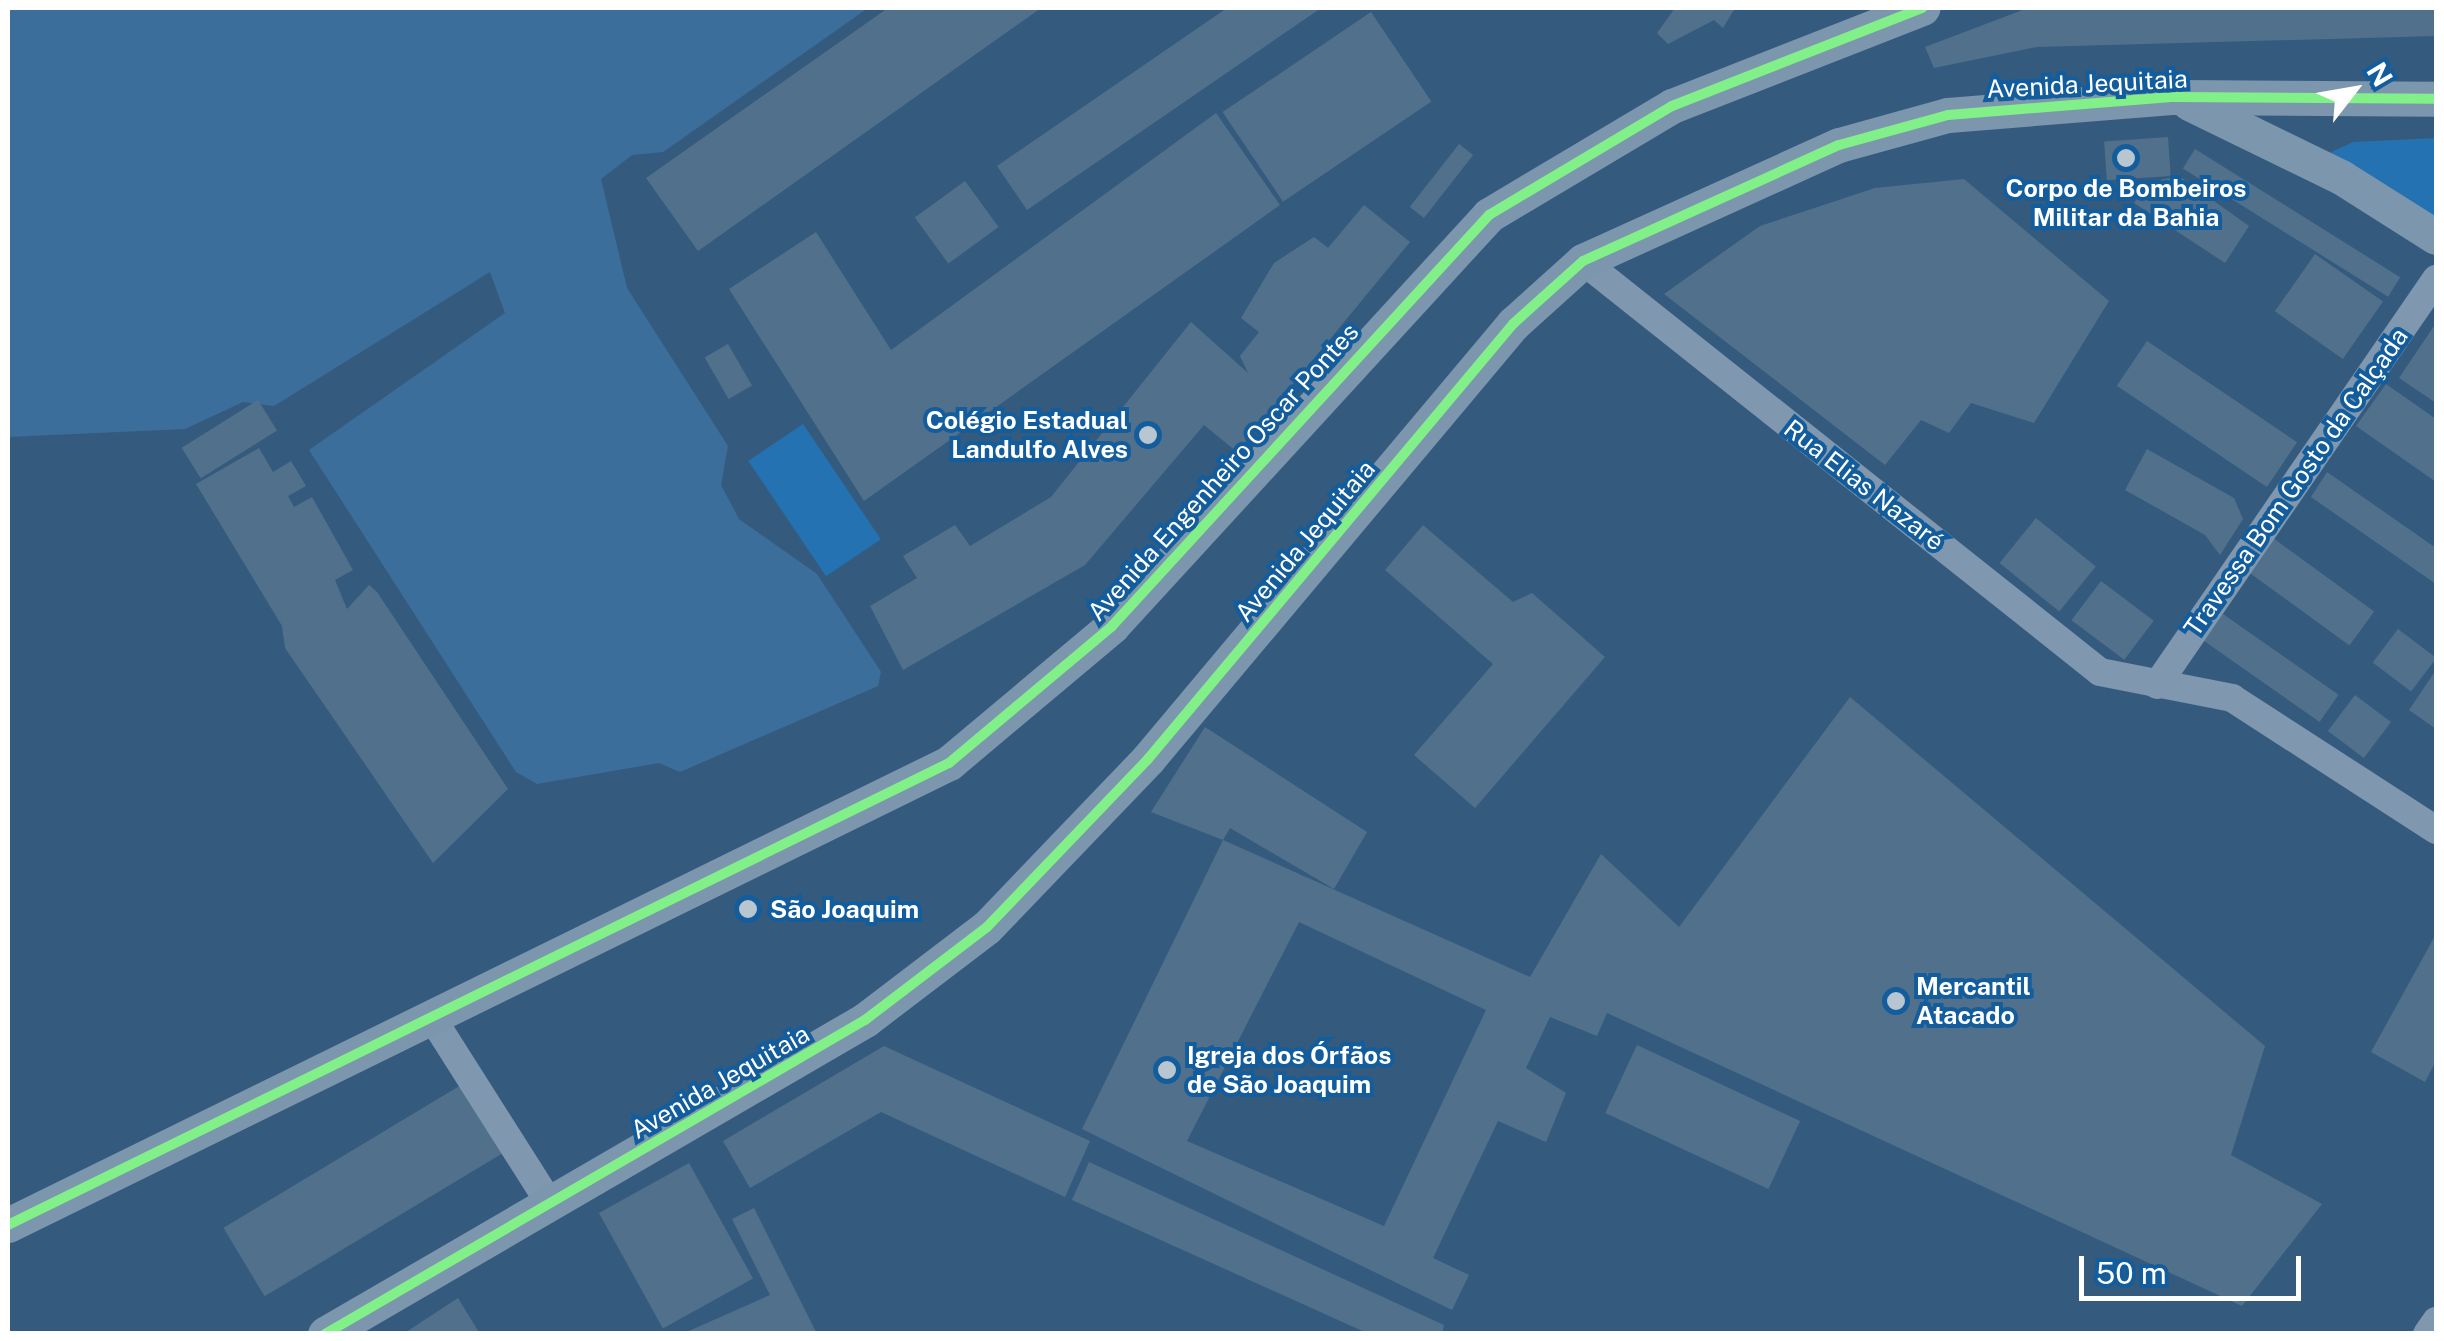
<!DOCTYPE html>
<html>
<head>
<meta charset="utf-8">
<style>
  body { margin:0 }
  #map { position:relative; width:2444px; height:1341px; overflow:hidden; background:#345b7e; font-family:"Public Sans",sans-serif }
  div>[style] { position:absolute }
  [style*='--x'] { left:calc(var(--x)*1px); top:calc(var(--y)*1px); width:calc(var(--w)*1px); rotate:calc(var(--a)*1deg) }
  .green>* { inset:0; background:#2572b2; transform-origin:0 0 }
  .water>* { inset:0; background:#3c6e9b }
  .building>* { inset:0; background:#51708c; transform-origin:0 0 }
  .minor>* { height:28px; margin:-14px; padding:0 14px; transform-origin:14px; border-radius:14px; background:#7f97af }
  .major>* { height:35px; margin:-17.5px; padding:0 17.5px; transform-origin:17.5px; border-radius:17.5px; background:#7c96ad }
  .cycleway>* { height:10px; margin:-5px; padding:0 5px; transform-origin:5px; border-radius:5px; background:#82f089 }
  .dots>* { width:28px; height:28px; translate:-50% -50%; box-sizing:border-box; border:5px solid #145d9d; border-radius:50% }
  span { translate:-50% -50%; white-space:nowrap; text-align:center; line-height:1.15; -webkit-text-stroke:8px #145d9d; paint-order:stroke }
  .street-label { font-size:25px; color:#fff }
  .poi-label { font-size:25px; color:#fff; font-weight:700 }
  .right { translate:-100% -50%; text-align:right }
  .left { translate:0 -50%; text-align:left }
  .frame { position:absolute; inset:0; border:10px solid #fff; pointer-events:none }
  .north { position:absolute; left:2304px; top:40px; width:100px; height:100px; -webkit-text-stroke:8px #145d9d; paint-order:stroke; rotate:59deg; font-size:28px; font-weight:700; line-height:40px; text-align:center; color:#fff }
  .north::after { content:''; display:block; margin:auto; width:35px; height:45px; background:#fff; clip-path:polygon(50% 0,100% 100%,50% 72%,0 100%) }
  .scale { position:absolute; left:2079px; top:1256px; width:222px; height:45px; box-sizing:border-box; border:5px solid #fff; border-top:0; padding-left:12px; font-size:30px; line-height:35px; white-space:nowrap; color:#fff; -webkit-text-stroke:8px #145d9d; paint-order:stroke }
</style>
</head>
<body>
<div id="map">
  <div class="green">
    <i style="clip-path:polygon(2436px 138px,2436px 223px,2323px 156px,2353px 142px)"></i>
    <i style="left:803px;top:424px;width:139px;height:66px;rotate:56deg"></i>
  </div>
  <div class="water">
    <i style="clip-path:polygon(8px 8px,868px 8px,663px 152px,632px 155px,601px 179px,627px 288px,728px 446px,721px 485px,739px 519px,817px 574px,881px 672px,878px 686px,680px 772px,659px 763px,537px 784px,516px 772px,309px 450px,505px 313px,490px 272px,274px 406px,243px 402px,185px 429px,8px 437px)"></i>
  </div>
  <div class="building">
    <i style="clip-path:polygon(888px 8px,1041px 8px,698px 251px,646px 178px)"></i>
    <i style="clip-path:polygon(1227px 8px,1321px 8px,1027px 210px,997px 166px)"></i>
    <i style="clip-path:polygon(1675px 8px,1735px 8px,1723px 28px,1714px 20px,1668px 44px,1657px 33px)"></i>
    <i style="clip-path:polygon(2028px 8px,2436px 8px,2436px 36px,2037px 47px,1934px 68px,1925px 47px)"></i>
    <i style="left:1371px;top:12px;width:108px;height:179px;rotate:56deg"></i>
    <i style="clip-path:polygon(1216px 113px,1280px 205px,864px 501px,729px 289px,816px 232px,891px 350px)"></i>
    <i style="left:2168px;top:137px;width:39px;height:64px;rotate:86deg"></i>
    <i style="left:1459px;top:144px;width:18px;height:80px;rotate:38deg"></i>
    <i style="left:2195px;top:149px;width:242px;height:23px;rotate:32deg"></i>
    <i style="clip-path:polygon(2179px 176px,2249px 226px,2225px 263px,2134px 203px,2149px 182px)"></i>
    <i style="clip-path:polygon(1964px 179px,2109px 301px,2034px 423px,1971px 403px,1949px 433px,1921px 420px,1885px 465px,1664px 294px,1760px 226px,1875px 188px)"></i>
    <i style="left:965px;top:181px;width:57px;height:62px;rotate:54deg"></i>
    <i style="clip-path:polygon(1364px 205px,1410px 242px,1237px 452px,1204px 425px,1085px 565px,903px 670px,870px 606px,917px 578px,903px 556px,955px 525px,970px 546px,1051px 497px,1191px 322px,1248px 373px,1240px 356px,1259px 332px,1241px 318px,1274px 263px,1314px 237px,1328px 248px)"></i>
    <i style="left:2315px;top:254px;width:83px;height:70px;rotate:35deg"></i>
    <i style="clip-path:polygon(2436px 323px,2436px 403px,2399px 378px)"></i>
    <i style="left:2147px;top:341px;width:181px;height:54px;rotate:34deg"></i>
    <i style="left:728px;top:344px;width:48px;height:27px;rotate:60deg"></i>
    <i style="clip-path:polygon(2386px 384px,2436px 419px,2436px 482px,2356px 426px)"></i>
    <i style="left:258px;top:400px;width:36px;height:90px;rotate:58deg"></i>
    <i style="clip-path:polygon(259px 448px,273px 472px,291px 461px,306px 486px,288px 496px,294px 507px,312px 497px,353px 570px,335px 580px,347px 609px,369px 585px,377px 592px,508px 789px,433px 863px,285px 648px,282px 626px,196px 484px)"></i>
    <i style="clip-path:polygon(2147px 449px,2234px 498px,2243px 519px,2220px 555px,2205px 535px,2125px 490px)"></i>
    <i style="clip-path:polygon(2327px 472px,2436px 548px,2436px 584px,2311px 497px)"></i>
    <i style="left:2036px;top:518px;width:77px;height:58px;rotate:39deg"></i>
    <i style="clip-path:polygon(1423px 525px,1513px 602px,1532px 593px,1605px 657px,1475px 808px,1414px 755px,1493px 664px,1385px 570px)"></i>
    <i style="left:2273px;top:538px;width:125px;height:42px;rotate:36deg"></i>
    <i style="left:2101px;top:581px;width:66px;height:49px;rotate:37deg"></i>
    <i style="left:2223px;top:614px;width:141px;height:33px;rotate:35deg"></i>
    <i style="left:2398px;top:629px;width:48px;height:42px;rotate:37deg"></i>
    <i style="clip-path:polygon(2436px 670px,2436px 729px,2409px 710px)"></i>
    <i style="left:2355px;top:695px;width:45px;height:45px;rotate:37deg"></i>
    <i style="clip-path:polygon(evenodd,1850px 697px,2265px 1046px,2231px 1155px,2322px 1204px,2242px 1306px,1607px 1013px,1597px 1036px,1550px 1017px,1526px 1068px,1566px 1093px,1546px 1142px,1498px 1121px,1433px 1258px,1469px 1275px,1452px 1310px,1082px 1129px,1223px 840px,1530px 977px,1601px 854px,1679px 927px,1850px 697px,1299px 922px,1486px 1010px,1384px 1226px,1187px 1141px,1299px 922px)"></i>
    <i style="clip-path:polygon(1205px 727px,1367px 832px,1334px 889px,1230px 828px,1223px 840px,1151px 812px)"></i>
    <i style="clip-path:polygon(2436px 934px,2436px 1061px,2425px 1082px,2371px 1052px)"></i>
    <i style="left:1637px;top:1045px;width:180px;height:75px;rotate:25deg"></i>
    <i style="clip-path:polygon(884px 1046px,1090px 1141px,1065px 1197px,881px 1112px,750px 1188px,723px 1141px)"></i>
    <i style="left:466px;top:1082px;width:80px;height:283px;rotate:59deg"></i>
    <i style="clip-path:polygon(1089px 1162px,1444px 1325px,1442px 1334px,1369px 1334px,1072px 1200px)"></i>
    <i style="left:689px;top:1163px;width:132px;height:103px;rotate:61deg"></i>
    <i style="clip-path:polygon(754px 1208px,817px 1334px,682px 1334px,770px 1295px,732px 1219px)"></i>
    <i style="clip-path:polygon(458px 1298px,480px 1334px,403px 1334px)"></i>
  </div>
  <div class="minor">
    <i style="--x:1583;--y:261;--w:660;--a:38.48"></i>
    <i style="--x:2100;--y:672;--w:135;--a:11.1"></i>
    <i style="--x:2232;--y:698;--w:243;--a:32.9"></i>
    <i style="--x:2157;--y:685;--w:493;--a:-55.5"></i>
    <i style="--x:434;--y:1021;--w:217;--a:57.6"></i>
    <i style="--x:2427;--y:1334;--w:16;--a:-55"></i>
  </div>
  <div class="major">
    <i style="--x:2189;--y:103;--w:169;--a:26"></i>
    <i style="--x:2341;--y:177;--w:112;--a:32.3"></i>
    <i style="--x:8;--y:1225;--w:1048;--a:-26.15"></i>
    <i style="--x:949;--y:763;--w:213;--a:-40"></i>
    <i style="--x:1112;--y:626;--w:558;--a:-47.47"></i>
    <i style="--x:1489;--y:215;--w:213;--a:-30.8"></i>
    <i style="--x:1672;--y:106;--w:269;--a:-21.4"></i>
    <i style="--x:325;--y:1334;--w:625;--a:-30.18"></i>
    <i style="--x:865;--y:1020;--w:153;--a:-37.3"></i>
    <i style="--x:987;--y:927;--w:233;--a:-46.2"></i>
    <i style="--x:1148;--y:759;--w:568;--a:-50"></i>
    <i style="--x:1513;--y:324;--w:94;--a:-42"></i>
    <i style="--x:1583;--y:261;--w:281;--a:-24.4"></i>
    <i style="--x:1839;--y:145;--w:113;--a:-15.4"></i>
    <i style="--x:1948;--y:115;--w:227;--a:-4.6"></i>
    <i style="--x:2174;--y:97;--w:262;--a:0.4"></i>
  </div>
  <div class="cycleway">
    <i style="--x:8;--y:1225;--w:1048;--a:-26.15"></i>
    <i style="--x:949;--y:763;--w:213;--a:-40"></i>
    <i style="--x:1112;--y:626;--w:558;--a:-47.47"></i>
    <i style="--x:1489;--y:215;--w:213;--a:-30.8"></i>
    <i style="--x:1672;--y:106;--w:269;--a:-21.4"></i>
    <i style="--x:325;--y:1334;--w:625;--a:-30.18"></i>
    <i style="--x:865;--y:1020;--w:153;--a:-37.3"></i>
    <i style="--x:987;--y:927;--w:233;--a:-46.2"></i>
    <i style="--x:1148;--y:759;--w:568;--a:-50"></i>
    <i style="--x:1513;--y:324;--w:94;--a:-42"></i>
    <i style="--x:1583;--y:261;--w:281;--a:-24.4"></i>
    <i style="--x:1839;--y:145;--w:113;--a:-15.4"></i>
    <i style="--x:1948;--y:115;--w:227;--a:-4.6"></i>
    <i style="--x:2174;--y:97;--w:262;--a:0.4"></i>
  </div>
  <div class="dots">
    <i style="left:2126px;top:158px;background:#b8c6d2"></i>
    <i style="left:1148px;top:435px;background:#b8c6d2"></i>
    <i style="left:748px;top:909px;background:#b8c6d2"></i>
    <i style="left:1896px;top:1001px;background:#b8c6d2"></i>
    <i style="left:1167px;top:1070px;background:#b8c6d2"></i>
  </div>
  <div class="street-label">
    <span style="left:2087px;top:84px;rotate:-3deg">Avenida Jequitaia</span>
    <span style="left:1223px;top:472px;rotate:-48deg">Avenida Engenheiro Oscar Pontes</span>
    <span style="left:2296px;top:482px;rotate:-55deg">Travessa Bom Gosto da Calçada</span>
    <span style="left:1864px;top:485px;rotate:38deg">Rua Elias Nazaré</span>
    <span style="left:1305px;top:541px;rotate:-50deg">Avenida Jequitaia</span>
    <span style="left:720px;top:1082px;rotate:-30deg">Avenida Jequitaia</span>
  </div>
  <div class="poi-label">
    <span style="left:2126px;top:203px">Corpo de Bombeiros<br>Militar da Bahia</span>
    <span class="right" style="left:1128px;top:435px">Colégio Estadual<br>Landulfo Alves</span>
    <span class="left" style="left:770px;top:909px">São Joaquim</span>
    <span class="left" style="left:1916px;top:1001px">Mercantil<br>Atacado</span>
    <span class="left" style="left:1187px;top:1070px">Igreja dos Órfãos<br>de São Joaquim</span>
  </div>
  <div class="frame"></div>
  <div class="north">N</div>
  <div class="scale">50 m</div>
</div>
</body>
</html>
